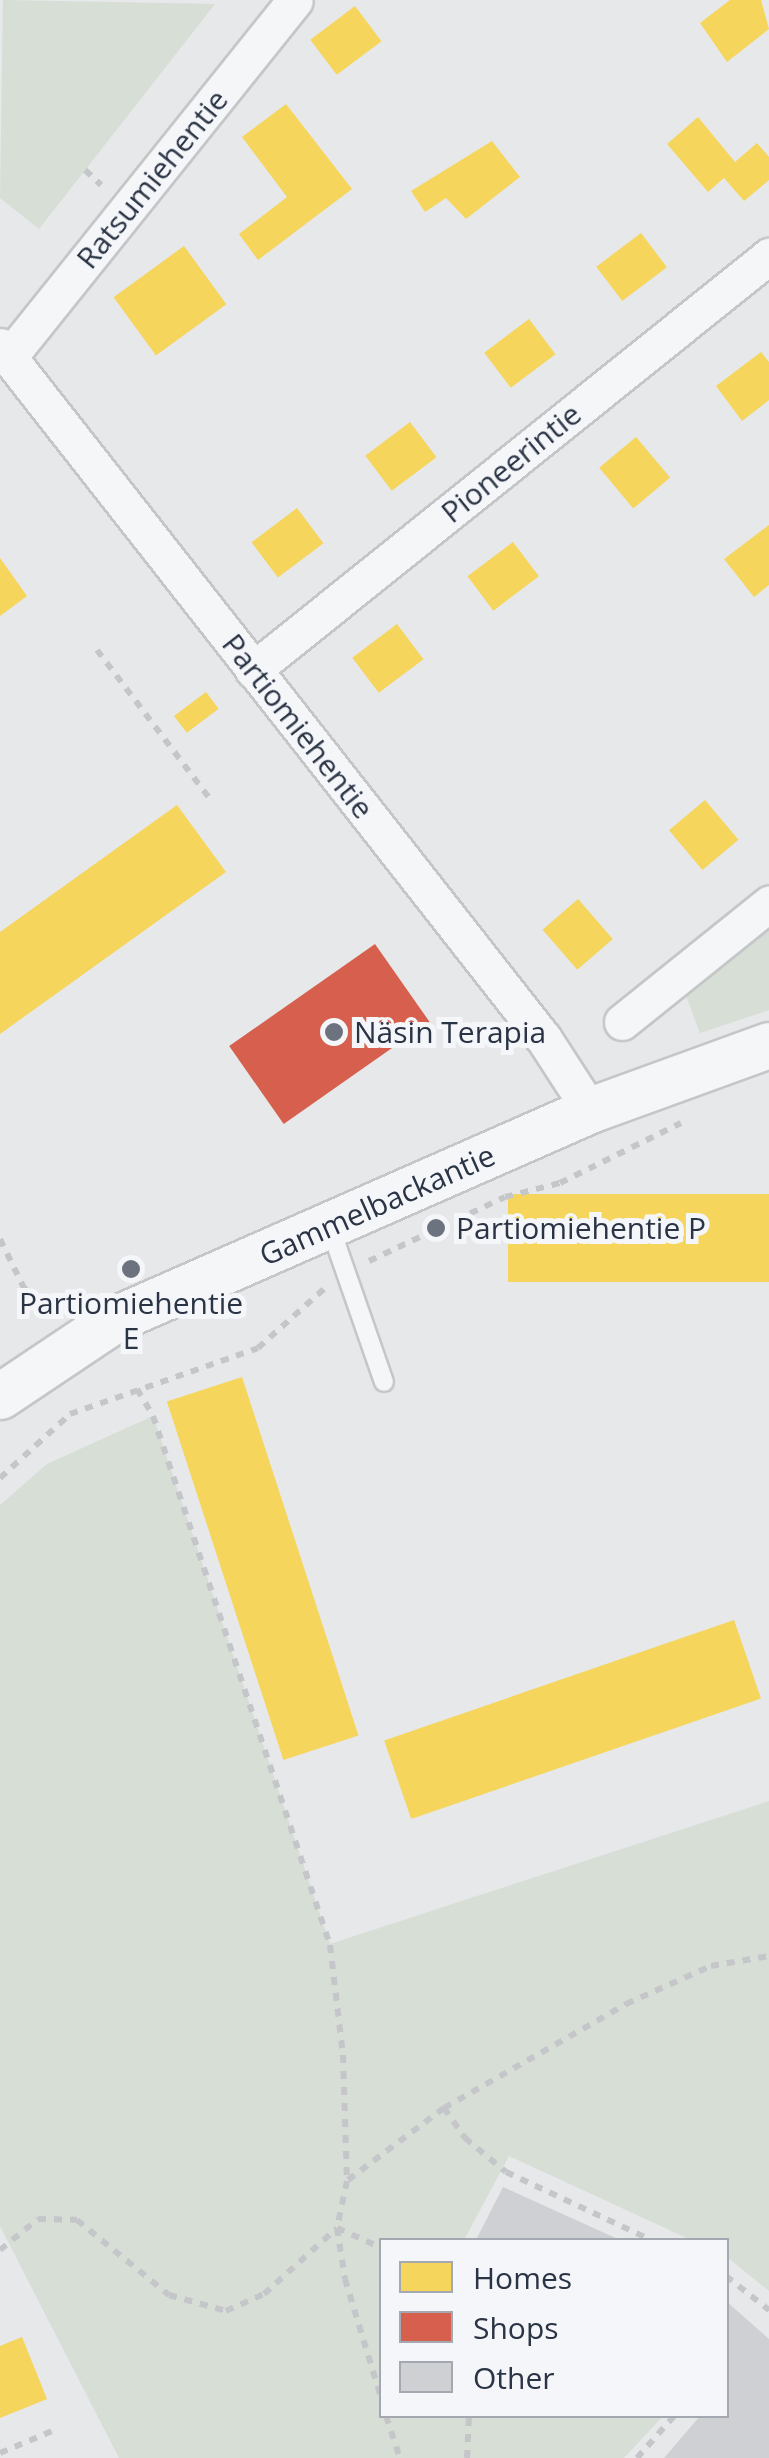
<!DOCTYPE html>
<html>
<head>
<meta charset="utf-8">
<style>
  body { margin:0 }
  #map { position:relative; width:769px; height:2458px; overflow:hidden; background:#e6e8ea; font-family:"Open Sans",sans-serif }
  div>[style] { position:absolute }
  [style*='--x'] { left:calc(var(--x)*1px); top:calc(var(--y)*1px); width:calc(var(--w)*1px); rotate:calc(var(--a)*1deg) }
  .green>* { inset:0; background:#d6ded6 }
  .homes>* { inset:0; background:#f6d55c; transform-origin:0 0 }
  .shops>* { inset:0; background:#d6604d; transform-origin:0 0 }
  .building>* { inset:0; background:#ced0d3 }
  .path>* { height:6px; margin-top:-3px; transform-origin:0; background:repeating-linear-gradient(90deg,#c5c6ca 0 8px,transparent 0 16px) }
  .roads { filter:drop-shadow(2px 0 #c4c6c8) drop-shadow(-2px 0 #c4c6c8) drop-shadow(0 2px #c4c6c8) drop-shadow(0 -2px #c4c6c8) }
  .service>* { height:18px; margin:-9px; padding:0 9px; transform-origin:9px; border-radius:9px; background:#f5f6f7 }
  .minor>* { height:35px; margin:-17.5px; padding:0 17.5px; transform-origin:17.5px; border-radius:17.5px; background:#f5f6f7 }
  .tertiary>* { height:45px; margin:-22.5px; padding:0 22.5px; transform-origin:22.5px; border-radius:22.5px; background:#f5f6f7 }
  .dots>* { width:28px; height:28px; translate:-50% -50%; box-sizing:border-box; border:5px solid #f4f6f9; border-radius:50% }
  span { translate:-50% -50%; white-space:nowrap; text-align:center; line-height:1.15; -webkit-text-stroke:10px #f4f6f9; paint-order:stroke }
  .street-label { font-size:30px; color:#2b3445 }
  .poi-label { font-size:30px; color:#2b3445 }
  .left { translate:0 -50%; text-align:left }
  .legend { position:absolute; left:379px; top:2238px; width:350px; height:180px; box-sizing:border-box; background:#f4f6f9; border:2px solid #a4a8b1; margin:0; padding:12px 18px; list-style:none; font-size:30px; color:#2b3445 }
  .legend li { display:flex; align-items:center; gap:20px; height:50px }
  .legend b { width:50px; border:2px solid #a4a8b1 }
</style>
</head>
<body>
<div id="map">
  <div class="green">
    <i style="clip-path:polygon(3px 0,215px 4px,39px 229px,0 198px)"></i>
    <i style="clip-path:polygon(769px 926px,769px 1010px,700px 1033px,685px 993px)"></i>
    <i style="clip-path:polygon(153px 1416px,330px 1944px,769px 1801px,769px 2291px,727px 2257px,726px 2240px,691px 2240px,509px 2156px,464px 2240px,382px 2240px,382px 2416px,663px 2416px,624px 2458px,119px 2458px,0 2226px,0 1505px,47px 1464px)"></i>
  </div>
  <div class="homes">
    <i style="clip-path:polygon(730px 0,761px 0,769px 29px,727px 62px,700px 23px)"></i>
    <i style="left:355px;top:6px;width:44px;height:56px;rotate:53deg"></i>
    <i style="clip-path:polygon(286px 104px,352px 189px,258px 260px,239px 234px,287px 197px,242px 137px)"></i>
    <i style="clip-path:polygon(698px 117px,735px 162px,757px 143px,769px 157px,769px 180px,744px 201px,724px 178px,708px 192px,667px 144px)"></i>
    <i style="clip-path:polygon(492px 141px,520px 177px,466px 219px,446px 198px,425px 212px,411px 191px)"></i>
    <i style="left:641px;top:233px;width:43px;height:56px;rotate:53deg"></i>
    <i style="left:184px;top:246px;width:72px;height:87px;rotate:54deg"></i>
    <i style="left:529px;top:319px;width:44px;height:56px;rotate:53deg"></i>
    <i style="clip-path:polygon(761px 352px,769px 362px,769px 400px,742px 421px,716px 386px)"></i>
    <i style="left:410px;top:422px;width:44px;height:56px;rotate:53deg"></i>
    <i style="left:636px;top:437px;width:53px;height:48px;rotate:50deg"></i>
    <i style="left:297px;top:508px;width:44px;height:57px;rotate:53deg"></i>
    <i style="clip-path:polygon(769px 525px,769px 585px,754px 597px,724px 559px)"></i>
    <i style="left:513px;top:542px;width:43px;height:57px;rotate:53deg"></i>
    <i style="clip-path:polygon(0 558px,27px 596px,0 616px)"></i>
    <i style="left:397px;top:624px;width:44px;height:56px;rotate:53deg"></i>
    <i style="left:206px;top:692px;width:21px;height:40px;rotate:53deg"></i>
    <i style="left:705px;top:800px;width:52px;height:47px;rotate:50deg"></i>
    <i style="clip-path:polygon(177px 805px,226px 872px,0 1034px,0 932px)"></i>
    <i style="left:578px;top:899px;width:53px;height:47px;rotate:49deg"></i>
    <i style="left:769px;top:1194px;width:88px;height:261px;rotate:90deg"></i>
    <i style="left:242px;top:1377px;width:377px;height:79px;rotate:72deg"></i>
    <i style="left:734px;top:1620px;width:83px;height:370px;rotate:71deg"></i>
    <i style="clip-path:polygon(22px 2337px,47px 2399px,0 2418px,0 2346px)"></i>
  </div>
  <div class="shops">
    <i style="left:375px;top:944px;width:95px;height:178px;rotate:55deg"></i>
  </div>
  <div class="building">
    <i style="clip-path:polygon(503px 2187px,620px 2240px,476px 2240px)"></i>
    <i style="clip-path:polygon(726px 2301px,769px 2339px,769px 2458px,664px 2458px,700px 2416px,726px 2416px)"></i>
  </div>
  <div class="path">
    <i style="--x:85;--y:170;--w:22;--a:43"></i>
    <i style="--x:97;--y:650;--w:187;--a:52.8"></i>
    <i style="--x:0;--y:1239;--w:55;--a:63.9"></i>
    <i style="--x:24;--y:1288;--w:37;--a:41"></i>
    <i style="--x:369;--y:1261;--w:150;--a:-25.2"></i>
    <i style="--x:505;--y:1197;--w:57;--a:-14.3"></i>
    <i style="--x:560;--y:1183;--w:135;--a:-26.4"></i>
    <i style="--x:137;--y:1389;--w:31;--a:59"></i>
    <i style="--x:153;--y:1416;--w:558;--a:71.5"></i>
    <i style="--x:330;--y:1945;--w:111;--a:83.3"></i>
    <i style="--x:343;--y:2055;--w:126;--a:88.2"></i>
    <i style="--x:347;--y:2181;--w:48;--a:102"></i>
    <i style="--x:337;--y:2228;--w:52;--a:81.1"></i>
    <i style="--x:345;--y:2279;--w:127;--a:73.1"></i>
    <i style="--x:0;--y:1478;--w:95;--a:-42.4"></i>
    <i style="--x:70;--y:1414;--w:199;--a:-19.3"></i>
    <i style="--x:258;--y:1348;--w:90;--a:-41.8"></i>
    <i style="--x:444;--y:2108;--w:37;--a:55"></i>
    <i style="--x:465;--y:2138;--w:53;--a:39.7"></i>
    <i style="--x:506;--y:2172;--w:160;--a:25.1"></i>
    <i style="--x:348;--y:2180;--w:120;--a:-36.9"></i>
    <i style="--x:444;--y:2108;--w:210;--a:-29.7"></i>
    <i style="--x:626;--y:2004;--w:93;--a:-24.1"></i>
    <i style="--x:711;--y:1966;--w:59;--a:-9.8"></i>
    <i style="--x:0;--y:2250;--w:49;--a:-39.2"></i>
    <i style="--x:38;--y:2219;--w:39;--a:1"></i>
    <i style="--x:77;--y:2220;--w:119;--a:39.2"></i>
    <i style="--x:169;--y:2295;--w:59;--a:15.7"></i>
    <i style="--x:226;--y:2311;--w:42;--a:-24.1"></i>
    <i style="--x:264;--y:2294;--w:98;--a:-42.1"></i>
    <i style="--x:337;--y:2228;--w:49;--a:24"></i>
    <i style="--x:726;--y:2276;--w:55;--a:38.3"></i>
    <i style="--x:386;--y:2416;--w:44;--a:71.6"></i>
    <i style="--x:0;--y:2453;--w:56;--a:-22.9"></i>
    <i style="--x:467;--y:2458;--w:42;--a:-87.3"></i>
    <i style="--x:637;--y:2458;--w:56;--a:-48.6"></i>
  </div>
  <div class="roads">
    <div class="service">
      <i style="--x:330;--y:1227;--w:164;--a:70.8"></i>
    </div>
    <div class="minor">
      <i style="--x:0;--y:346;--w:881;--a:51.87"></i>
      <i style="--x:544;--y:1039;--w:85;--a:57.1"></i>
      <i style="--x:9;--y:357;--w:457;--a:-51.3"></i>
      <i style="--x:253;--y:670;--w:662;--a:-38.74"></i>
      <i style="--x:622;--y:1022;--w:189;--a:-38.8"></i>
    </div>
    <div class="tertiary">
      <i style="--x:0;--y:1396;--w:138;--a:-33.8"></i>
      <i style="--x:115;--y:1319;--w:519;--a:-23.75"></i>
      <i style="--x:590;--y:1110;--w:190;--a:-20"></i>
    </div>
  </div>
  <div class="dots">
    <i style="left:334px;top:1032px;background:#6c737f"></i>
    <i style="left:436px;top:1228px;background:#6c737f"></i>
    <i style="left:131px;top:1269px;background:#6c737f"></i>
  </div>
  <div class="street-label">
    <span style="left:152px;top:179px;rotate:-51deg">Ratsumiehentie</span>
    <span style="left:511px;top:463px;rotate:-39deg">Pioneerintie</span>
    <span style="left:298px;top:726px;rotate:52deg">Partiomiehentie</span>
    <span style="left:377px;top:1205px;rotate:-24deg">Gammelbackantie</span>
  </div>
  <div class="poi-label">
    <span class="left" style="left:354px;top:1032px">Näsin Terapia</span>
    <span class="left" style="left:456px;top:1228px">Partiomiehentie P</span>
    <span style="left:131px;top:1320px">Partiomiehentie<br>E</span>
  </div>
  <ul class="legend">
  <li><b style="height:28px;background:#f6d55c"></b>Homes</li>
  <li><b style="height:28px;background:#d6604d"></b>Shops</li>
  <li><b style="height:28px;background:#ced0d3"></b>Other</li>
  </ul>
</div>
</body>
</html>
